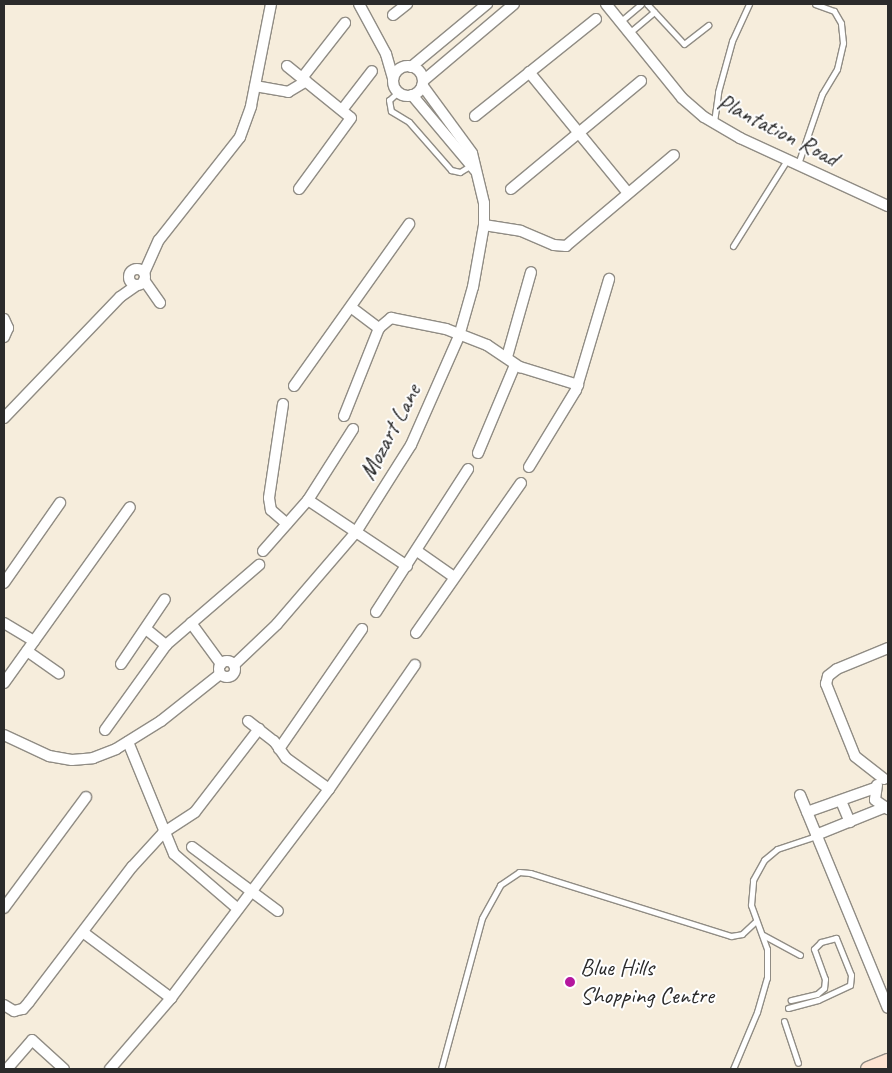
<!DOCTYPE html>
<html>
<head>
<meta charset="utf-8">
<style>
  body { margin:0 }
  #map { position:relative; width:892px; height:1073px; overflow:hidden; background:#f6eddc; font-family:Caveat,sans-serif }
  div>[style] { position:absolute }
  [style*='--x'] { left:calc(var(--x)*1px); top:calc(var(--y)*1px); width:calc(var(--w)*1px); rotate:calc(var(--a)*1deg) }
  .roads { filter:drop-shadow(1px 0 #908c84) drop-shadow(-1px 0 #908c84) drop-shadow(0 1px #908c84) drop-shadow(0 -1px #908c84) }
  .lane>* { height:5px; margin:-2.5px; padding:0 2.5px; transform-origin:2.5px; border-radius:2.5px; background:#fff }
  .street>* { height:10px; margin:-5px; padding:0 5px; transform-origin:5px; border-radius:5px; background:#fff }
  .street>.ring { margin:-5px; padding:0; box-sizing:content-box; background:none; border:10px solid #fff; border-radius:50% }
  .secondary>* { height:14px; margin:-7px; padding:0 7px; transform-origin:7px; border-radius:7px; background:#fde4d1 }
  .dots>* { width:14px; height:14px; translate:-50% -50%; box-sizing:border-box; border:2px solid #fff; border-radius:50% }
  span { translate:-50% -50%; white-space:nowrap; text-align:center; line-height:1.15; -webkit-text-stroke:4px #fff; paint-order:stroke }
  .street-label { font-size:24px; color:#2b2b2b }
  .poi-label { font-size:24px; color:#2b2b2b }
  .left { translate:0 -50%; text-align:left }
  .frame { position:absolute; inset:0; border:5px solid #2b2b2b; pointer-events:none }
</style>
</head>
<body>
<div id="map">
  <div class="roads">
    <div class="lane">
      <i style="--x:647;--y:4;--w:54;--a:47.2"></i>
      <i style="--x:684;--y:44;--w:31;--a:-38"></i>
      <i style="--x:621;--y:21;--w:26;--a:-40"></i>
      <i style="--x:629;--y:33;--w:33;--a:-40"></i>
      <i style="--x:398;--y:92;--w:12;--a:138"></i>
      <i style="--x:389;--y:100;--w:11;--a:80"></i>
      <i style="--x:391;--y:111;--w:21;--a:31"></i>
      <i style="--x:409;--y:122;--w:64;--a:48.8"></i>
      <i style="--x:451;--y:170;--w:9;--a:13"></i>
      <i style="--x:460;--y:172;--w:13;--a:-32"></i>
      <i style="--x:714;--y:122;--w:30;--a:-82"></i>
      <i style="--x:718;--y:92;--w:53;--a:-74.6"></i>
      <i style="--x:732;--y:41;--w:41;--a:-65.3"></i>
      <i style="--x:798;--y:164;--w:74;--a:-71.1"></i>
      <i style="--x:822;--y:94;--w:29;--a:-59"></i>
      <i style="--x:837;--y:69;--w:27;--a:-77"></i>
      <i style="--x:843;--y:43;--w:20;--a:-96"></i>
      <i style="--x:841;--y:23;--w:14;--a:-120"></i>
      <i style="--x:834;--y:11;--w:20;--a:-160"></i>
      <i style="--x:733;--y:246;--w:102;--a:-57.9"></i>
      <i style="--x:763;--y:935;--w:42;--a:28.4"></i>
      <i style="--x:788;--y:1008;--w:31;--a:-15"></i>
      <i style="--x:818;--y:1000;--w:35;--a:-25"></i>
      <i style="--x:850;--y:985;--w:10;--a:-84"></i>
      <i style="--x:851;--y:975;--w:40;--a:-112"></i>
      <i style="--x:836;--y:938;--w:16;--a:165"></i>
      <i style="--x:821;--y:942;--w:10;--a:135"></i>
      <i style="--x:814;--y:949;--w:32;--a:70"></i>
      <i style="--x:825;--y:979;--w:9;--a:96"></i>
      <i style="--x:824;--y:988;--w:9;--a:139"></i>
      <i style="--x:817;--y:994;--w:27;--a:167"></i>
      <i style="--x:784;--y:1021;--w:44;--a:71.6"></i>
      <i style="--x:441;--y:1069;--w:156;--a:-74.8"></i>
      <i style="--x:482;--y:918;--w:38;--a:-61"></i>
      <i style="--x:500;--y:885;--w:23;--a:-34"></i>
      <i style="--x:519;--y:872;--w:11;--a:5"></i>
      <i style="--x:530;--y:873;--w:211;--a:17.4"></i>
      <i style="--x:731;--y:936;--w:11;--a:-10"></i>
      <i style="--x:742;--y:934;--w:19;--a:-43"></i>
      <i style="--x:733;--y:1069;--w:62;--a:-67.2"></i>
      <i style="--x:757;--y:1012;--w:35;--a:-74"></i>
      <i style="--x:767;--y:978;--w:29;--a:-90"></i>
      <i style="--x:767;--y:949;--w:47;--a:-110"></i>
      <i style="--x:751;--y:905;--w:25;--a:-85"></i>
      <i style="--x:753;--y:880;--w:23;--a:-61"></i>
      <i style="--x:764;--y:860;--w:17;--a:-40"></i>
      <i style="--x:777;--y:849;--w:41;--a:-18.4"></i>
    </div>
    <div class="street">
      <i style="--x:359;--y:4;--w:57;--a:61.6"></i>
      <i style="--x:386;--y:54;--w:26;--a:74"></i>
      <i style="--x:606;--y:4;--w:121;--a:51"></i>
      <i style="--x:682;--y:98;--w:29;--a:41"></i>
      <i style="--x:704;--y:117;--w:42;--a:30.3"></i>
      <i style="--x:740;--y:138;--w:163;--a:24.7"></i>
      <i style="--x:393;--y:15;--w:18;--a:-38"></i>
      <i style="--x:287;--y:66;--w:82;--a:39.1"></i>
      <i style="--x:351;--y:118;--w:88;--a:126.2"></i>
      <i class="ring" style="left:393px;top:66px;width:20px;height:20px"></i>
      <i style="--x:411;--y:67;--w:99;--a:-39.7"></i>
      <i style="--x:529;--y:72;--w:156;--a:50.7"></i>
      <i style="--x:302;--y:78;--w:70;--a:-52"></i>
      <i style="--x:423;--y:81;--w:119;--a:-40.2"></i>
      <i style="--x:255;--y:86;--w:34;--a:10"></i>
      <i style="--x:288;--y:92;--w:21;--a:-31"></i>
      <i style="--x:412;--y:95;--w:98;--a:50"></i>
      <i style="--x:342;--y:110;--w:49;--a:-52.4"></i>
      <i style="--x:475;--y:116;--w:155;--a:-38.7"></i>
      <i style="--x:511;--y:189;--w:169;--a:-39.7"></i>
      <i style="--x:484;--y:225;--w:37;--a:9"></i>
      <i style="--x:521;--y:231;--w:36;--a:23"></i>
      <i style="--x:554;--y:245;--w:12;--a:5"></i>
      <i style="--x:566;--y:246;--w:141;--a:-40.1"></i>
      <i class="ring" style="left:129px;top:269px;width:6px;height:6px"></i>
      <i style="--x:144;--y:273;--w:36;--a:-66"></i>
      <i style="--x:159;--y:240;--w:131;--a:-51.8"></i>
      <i style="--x:240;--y:137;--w:33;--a:-70"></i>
      <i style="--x:251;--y:106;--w:104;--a:-78.9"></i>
      <i style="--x:144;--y:280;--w:28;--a:55"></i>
      <i style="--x:352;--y:308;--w:34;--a:37"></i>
      <i style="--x:4;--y:319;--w:10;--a:66"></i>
      <i style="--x:8;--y:328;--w:10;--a:114"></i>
      <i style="--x:507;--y:357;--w:88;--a:-74.2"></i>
      <i style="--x:294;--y:386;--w:199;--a:-54.6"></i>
      <i style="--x:283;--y:404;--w:95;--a:98.5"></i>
      <i style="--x:269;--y:498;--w:12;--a:81"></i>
      <i style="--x:271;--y:510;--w:21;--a:41"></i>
      <i style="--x:344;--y:416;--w:95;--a:-68.3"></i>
      <i style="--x:379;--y:328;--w:16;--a:-40"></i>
      <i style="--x:391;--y:318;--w:56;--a:11.3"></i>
      <i style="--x:446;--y:329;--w:44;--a:21.3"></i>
      <i style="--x:487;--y:345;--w:40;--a:34"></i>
      <i style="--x:520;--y:367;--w:61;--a:17.2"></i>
      <i style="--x:4;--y:418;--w:168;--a:-46.2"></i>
      <i style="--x:120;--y:297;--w:21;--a:-35"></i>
      <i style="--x:478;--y:453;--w:95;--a:-67.2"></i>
      <i style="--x:529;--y:467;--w:90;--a:-58.6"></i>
      <i style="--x:576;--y:390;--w:116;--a:-73.4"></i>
      <i style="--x:308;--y:500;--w:119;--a:33.7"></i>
      <i style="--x:263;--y:551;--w:68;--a:-48.6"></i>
      <i style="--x:308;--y:500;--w:84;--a:-57.6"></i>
      <i style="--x:417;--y:551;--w:45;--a:35.1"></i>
      <i style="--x:4;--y:583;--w:98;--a:-55"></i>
      <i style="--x:376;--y:612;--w:170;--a:-57.2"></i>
      <i style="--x:4;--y:623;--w:35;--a:31"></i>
      <i style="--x:191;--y:623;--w:51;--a:53.8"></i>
      <i style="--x:146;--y:629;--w:26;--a:39"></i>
      <i style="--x:416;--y:633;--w:183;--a:-55"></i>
      <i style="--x:27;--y:651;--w:39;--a:35"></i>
      <i class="ring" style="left:219px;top:661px;width:6px;height:6px"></i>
      <i style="--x:121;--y:664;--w:78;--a:-55.9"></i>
      <i style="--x:234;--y:665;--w:59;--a:-43.6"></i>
      <i style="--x:277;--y:624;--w:121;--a:-49.3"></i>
      <i style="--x:356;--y:532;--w:103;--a:-57.7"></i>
      <i style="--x:411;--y:445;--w:119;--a:-66.2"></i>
      <i style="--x:459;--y:336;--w:51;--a:-74.1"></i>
      <i style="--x:473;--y:287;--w:63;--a:-79.9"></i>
      <i style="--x:484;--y:225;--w:22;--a:-90"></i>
      <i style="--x:484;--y:203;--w:51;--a:-103.5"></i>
      <i style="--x:472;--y:153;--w:84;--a:-126.3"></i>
      <i style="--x:4;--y:683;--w:216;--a:-54.4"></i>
      <i style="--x:248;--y:721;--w:33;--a:38"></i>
      <i style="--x:274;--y:741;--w:21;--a:55"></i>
      <i style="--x:286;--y:758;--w:53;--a:35.8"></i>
      <i style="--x:105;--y:730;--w:105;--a:-54.3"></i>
      <i style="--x:166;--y:645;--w:123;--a:-40.7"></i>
      <i style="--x:4;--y:735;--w:50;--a:25"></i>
      <i style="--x:49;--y:756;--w:23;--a:10"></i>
      <i style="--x:72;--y:760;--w:21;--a:-5"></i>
      <i style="--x:93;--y:758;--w:25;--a:-21"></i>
      <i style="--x:116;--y:749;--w:53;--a:-31.9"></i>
      <i style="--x:161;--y:721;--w:75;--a:-38.5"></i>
      <i style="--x:128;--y:742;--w:121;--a:67.7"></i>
      <i style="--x:174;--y:854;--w:84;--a:40.7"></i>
      <i style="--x:279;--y:749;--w:146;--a:-55.3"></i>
      <i style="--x:884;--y:779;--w:37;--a:-142"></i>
      <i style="--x:855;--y:756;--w:78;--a:-111.9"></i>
      <i style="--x:826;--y:684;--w:8;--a:-76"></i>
      <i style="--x:828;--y:676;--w:11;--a:-38"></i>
      <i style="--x:837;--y:669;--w:55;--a:-22.4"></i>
      <i style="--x:877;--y:785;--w:15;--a:98"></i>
      <i style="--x:875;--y:800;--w:16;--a:35"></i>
      <i style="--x:800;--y:795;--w:230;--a:67.6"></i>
      <i style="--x:841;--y:801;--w:23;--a:67"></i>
      <i style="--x:807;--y:812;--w:72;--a:-19.4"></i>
      <i style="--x:816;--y:835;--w:72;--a:-21.9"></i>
      <i style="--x:192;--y:847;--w:107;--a:36.7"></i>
      <i style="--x:4;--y:908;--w:138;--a:-53.5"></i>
      <i style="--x:84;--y:933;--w:109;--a:36.8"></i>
      <i style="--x:171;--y:998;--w:262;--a:-52.9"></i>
      <i style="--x:329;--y:789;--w:151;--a:-55.3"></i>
      <i style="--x:4;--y:1005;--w:12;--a:31"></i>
      <i style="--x:14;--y:1011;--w:9;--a:-13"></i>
      <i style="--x:23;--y:1009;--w:9;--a:-49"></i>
      <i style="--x:29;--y:1002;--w:170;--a:-52.7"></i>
      <i style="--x:132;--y:867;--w:46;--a:-47.6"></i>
      <i style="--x:163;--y:833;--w:38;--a:-33"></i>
      <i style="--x:195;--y:812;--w:105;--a:-52.4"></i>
      <i style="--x:7;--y:1069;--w:38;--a:-49"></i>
      <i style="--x:32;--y:1040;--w:43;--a:42.2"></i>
      <i style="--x:110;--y:1069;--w:94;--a:-49.3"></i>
    </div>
    <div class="secondary">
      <i style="--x:868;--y:1069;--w:22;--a:-22"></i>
    </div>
  </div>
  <div class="dots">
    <i style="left:570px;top:982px;background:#b5179e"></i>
  </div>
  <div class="street-label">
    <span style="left:778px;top:130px;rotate:27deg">Plantation Road</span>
    <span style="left:390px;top:432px;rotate:-62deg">Mozart Lane</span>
  </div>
  <div class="poi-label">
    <span class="left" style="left:580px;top:982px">Blue Hills<br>Shopping Centre</span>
  </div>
  <div class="frame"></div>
</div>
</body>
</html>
